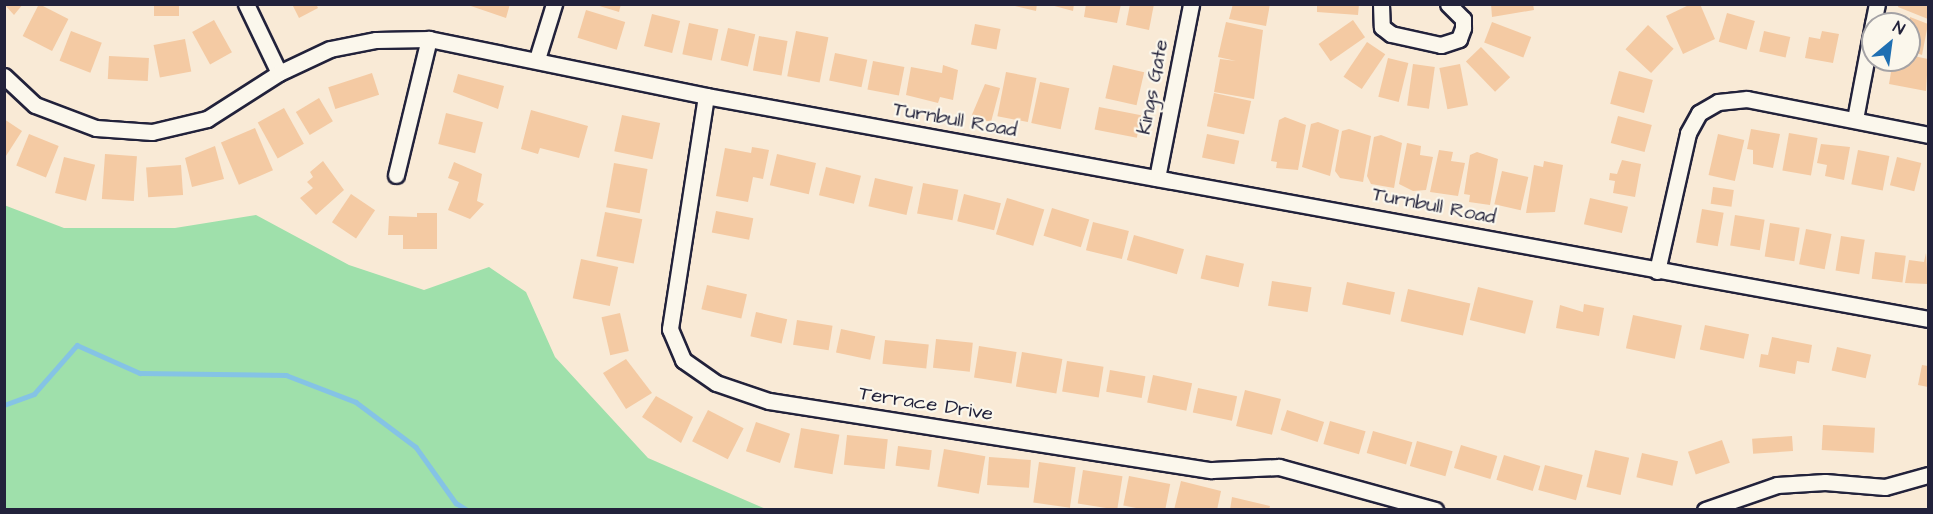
<!DOCTYPE html>
<html>
<head>
<meta charset="utf-8">
<style>
  body { margin:0 }
  #map { position:relative; width:1933px; height:514px; overflow:hidden; background:#f9ead6; font-family:"Architects Daughter",sans-serif }
  div>[style] { position:absolute }
  [style*='--x'] { left:calc(var(--x)*1px); top:calc(var(--y)*1px); width:calc(var(--w)*1px); rotate:calc(var(--a)*1deg) }
  .green>* { inset:0; background:#9fe0ab }
  .stream>* { height:4.5px; margin:-2.25px; padding:0 2.25px; transform-origin:2.25px; border-radius:2.25px; background:#85c3e5 }
  .building>* { inset:0; background:#f4caa3; transform-origin:0 0 }
  .roads { filter:drop-shadow(2px 0 #22223b) drop-shadow(-2px 0 #22223b) drop-shadow(0 2px #22223b) drop-shadow(0 -2px #22223b) }
  .street>* { height:15px; margin:-7.5px; padding:0 7.5px; transform-origin:7.5px; border-radius:7.5px; background:#fbf7ec }
  span { translate:-50% -50%; white-space:nowrap; text-align:center; line-height:1.15; -webkit-text-stroke:4.5px #fbf7ec; paint-order:stroke }
  .street-label { font-size:20px; color:#22223b }
  .frame { position:absolute; inset:0; border:6px solid #22223b; pointer-events:none }
  .north { position:absolute; left:1861px; top:12px; width:60px; height:60px; box-sizing:border-box; background:#fbf7ec; border:2px solid #a4a2a5; border-radius:50%; rotate:29deg; font-size:16px; font-weight:700; line-height:24px; text-align:center; color:#22223b }
  .north::after { content:''; display:block; margin:auto; width:21px; height:27px; background:#1f6fb2; clip-path:polygon(50% 0,100% 100%,50% 72%,0 100%) }
</style>
</head>
<body>
<div id="map">
  <div class="green">
    <i style="clip-path:polygon(4px 205px,64px 228px,175px 228px,256px 215px,349px 265px,424px 290px,489px 267px,526px 292px,555px 357px,648px 458px,766px 509px,5px 509px)"></i>
  </div>
  <div class="stream">
    <i style="--x:4;--y:405;--w:32;--a:-20"></i>
    <i style="--x:34;--y:394;--w:65;--a:-48.7"></i>
    <i style="--x:77;--y:345;--w:69;--a:24"></i>
    <i style="--x:140;--y:373;--w:146;--a:0.8"></i>
    <i style="--x:286;--y:375;--w:75;--a:21.1"></i>
    <i style="--x:356;--y:402;--w:75;--a:36.9"></i>
    <i style="--x:416;--y:447;--w:69;--a:54.5"></i>
    <i style="--x:456;--y:503;--w:13;--a:32"></i>
  </div>
  <div class="building">
    <i style="clip-path:polygon(4px 4px,23px 4px,14px 15px)"></i>
    <i style="left:39px;top:4px;width:33px;height:36px;rotate:27deg"></i>
    <i style="left:154px;top:4px;width:25px;height:12px"></i>
    <i style="clip-path:polygon(292px 4px,316px 4px,318px 8px,299px 18px)"></i>
    <i style="clip-path:polygon(465px 4px,510px 4px,506px 18px)"></i>
    <i style="clip-path:polygon(593px 4px,621px 4px,619px 12px)"></i>
    <i style="clip-path:polygon(1007px 4px,1037px 4px,1036px 11px)"></i>
    <i style="clip-path:polygon(1047px 4px,1074px 4px,1073px 11px)"></i>
    <i style="clip-path:polygon(1086px 4px,1121px 4px,1117px 23px,1084px 17px)"></i>
    <i style="clip-path:polygon(1130px 4px,1154px 4px,1149px 30px,1126px 25px)"></i>
    <i style="clip-path:polygon(1233px 4px,1270px 4px,1266px 26px,1229px 19px)"></i>
    <i style="clip-path:polygon(1317px 4px,1359px 4px,1358px 15px,1317px 12px)"></i>
    <i style="clip-path:polygon(1491px 4px,1533px 4px,1534px 10px,1492px 17px)"></i>
    <i style="clip-path:polygon(1691px 4px,1700px 4px,1715px 39px,1683px 54px,1666px 16px)"></i>
    <i style="clip-path:polygon(1899px 4px,1928px 4px,1928px 19px,1898px 7px)"></i>
    <i style="left:586px;top:10px;width:41px;height:29px;rotate:17deg"></i>
    <i style="left:1727px;top:13px;width:29px;height:30px;rotate:16deg"></i>
    <i style="left:652px;top:14px;width:29px;height:33px;rotate:14deg"></i>
    <i style="clip-path:polygon(1910px 17px,1928px 24px,1922px 55px,1909px 50px)"></i>
    <i style="left:214px;top:20px;width:37px;height:25px;rotate:61deg"></i>
    <i style="left:1353px;top:20px;width:21px;height:42px;rotate:55deg"></i>
    <i style="clip-path:polygon(1226px 22px,1263px 30px,1254px 99px,1214px 92px,1220px 59px,1236px 61px,1218px 57px)"></i>
    <i style="left:1492px;top:22px;width:42px;height:22px;rotate:21deg"></i>
    <i style="left:689px;top:23px;width:30px;height:32px;rotate:12deg"></i>
    <i style="left:975px;top:24px;width:26px;height:21px;rotate:11deg"></i>
    <i style="left:1648px;top:25px;width:35px;height:33px;rotate:43deg"></i>
    <i style="left:728px;top:28px;width:28px;height:33px;rotate:13deg"></i>
    <i style="left:71px;top:31px;width:33px;height:32px;rotate:21deg"></i>
    <i style="left:796px;top:31px;width:33px;height:46px;rotate:11deg"></i>
    <i style="left:1764px;top:31px;width:27px;height:21px;rotate:13deg"></i>
    <i style="clip-path:polygon(1822px 31px,1839px 34px,1833px 63px,1805px 58px,1809px 37px,1820px 39px)"></i>
    <i style="left:759px;top:36px;width:29px;height:35px;rotate:10deg"></i>
    <i style="left:185px;top:39px;width:33px;height:32px;rotate:79deg"></i>
    <i style="left:1367px;top:42px;width:22px;height:42px;rotate:34deg"></i>
    <i style="left:1481px;top:47px;width:42px;height:21px;rotate:46deg"></i>
    <i style="left:835px;top:53px;width:33px;height:28px;rotate:12deg"></i>
    <i style="clip-path:polygon(1909px 55px,1928px 59px,1926px 91px,1889px 84px,1893px 60px,1909px 60px)"></i>
    <i style="left:109px;top:56px;width:40px;height:23px;rotate:3deg"></i>
    <i style="left:1388px;top:58px;width:21px;height:40px;rotate:14deg"></i>
    <i style="left:873px;top:61px;width:32px;height:29px;rotate:11deg"></i>
    <i style="left:1413px;top:64px;width:22px;height:42px;rotate:8deg"></i>
    <i style="left:1460px;top:64px;width:42px;height:21px;rotate:79deg"></i>
    <i style="clip-path:polygon(943px 65px,958px 70px,953px 100px,940px 97px,938px 103px,906px 95px,911px 67px,942px 73px)"></i>
    <i style="left:1113px;top:65px;width:32px;height:34px;rotate:13deg"></i>
    <i style="left:1619px;top:71px;width:35px;height:34px;rotate:15deg"></i>
    <i style="left:1006px;top:72px;width:31px;height:45px;rotate:11deg"></i>
    <i style="left:372px;top:73px;width:23px;height:46px;rotate:72deg"></i>
    <i style="clip-path:polygon(458px 74px,504px 86px,498px 109px,453px 92px)"></i>
    <i style="left:1040px;top:82px;width:30px;height:42px;rotate:12deg"></i>
    <i style="clip-path:polygon(985px 84px,1000px 88px,991px 122px,971px 117px)"></i>
    <i style="left:1214px;top:93px;width:38px;height:34px;rotate:12deg"></i>
    <i style="left:319px;top:98px;width:27px;height:27px;rotate:59deg"></i>
    <i style="left:1099px;top:107px;width:43px;height:23px;rotate:11deg"></i>
    <i style="left:284px;top:108px;width:41px;height:30px;rotate:61deg"></i>
    <i style="clip-path:polygon(531px 110px,588px 126px,579px 158px,540px 148px,538px 154px,521px 149px)"></i>
    <i style="left:446px;top:113px;width:38px;height:32px;rotate:14deg"></i>
    <i style="left:622px;top:115px;width:39px;height:37px;rotate:12deg"></i>
    <i style="left:1618px;top:116px;width:35px;height:28px;rotate:15deg"></i>
    <i style="clip-path:polygon(1285px 117px,1306px 125px,1298px 170px,1276px 168px,1277px 162px,1271px 161px,1279px 120px)"></i>
    <i style="clip-path:polygon(4px 119px,22px 131px,4px 159px)"></i>
    <i style="clip-path:polygon(1318px 122px,1339px 130px,1330px 176px,1302px 167px,1311px 124px)"></i>
    <i style="left:255px;top:128px;width:46px;height:37px;rotate:67deg"></i>
    <i style="clip-path:polygon(1349px 129px,1371px 136px,1363px 182px,1340px 178px,1335px 171px,1342px 131px)"></i>
    <i style="clip-path:polygon(1751px 129px,1780px 134px,1773px 168px,1753px 164px,1753px 150px,1747px 149px)"></i>
    <i style="left:1789px;top:133px;width:29px;height:38px;rotate:10deg"></i>
    <i style="left:29px;top:134px;width:32px;height:34px;rotate:22deg"></i>
    <i style="left:1207px;top:134px;width:33px;height:24px;rotate:12deg"></i>
    <i style="left:1718px;top:134px;width:27px;height:42px;rotate:13deg"></i>
    <i style="clip-path:polygon(1381px 135px,1402px 143px,1394px 188px,1371px 184px,1367px 176px,1374px 137px)"></i>
    <i style="clip-path:polygon(1407px 143px,1421px 146px,1420px 155px,1433px 157px,1426px 190px,1413px 191px,1399px 184px)"></i>
    <i style="clip-path:polygon(1821px 144px,1850px 147px,1844px 180px,1825px 176px,1827px 165px,1817px 163px)"></i>
    <i style="clip-path:polygon(215px 146px,224px 179px,192px 187px,185px 158px)"></i>
    <i style="clip-path:polygon(752px 147px,769px 150px,763px 179px,753px 177px,748px 202px,716px 196px,725px 148px,751px 153px)"></i>
    <i style="clip-path:polygon(1439px 150px,1453px 152px,1451px 161px,1465px 163px,1458px 196px,1430px 192px)"></i>
    <i style="left:1858px;top:150px;width:32px;height:35px;rotate:11deg"></i>
    <i style="clip-path:polygon(1477px 152px,1498px 159px,1490px 205px,1469px 202px,1470px 195px,1464px 194px,1470px 155px)"></i>
    <i style="left:105px;top:154px;width:32px;height:45px;rotate:4deg"></i>
    <i style="left:777px;top:154px;width:40px;height:32px;rotate:13deg"></i>
    <i style="left:64px;top:157px;width:32px;height:37px;rotate:14deg"></i>
    <i style="left:1897px;top:157px;width:25px;height:29px;rotate:14deg"></i>
    <i style="clip-path:polygon(1622px 160px,1641px 164px,1635px 197px,1613px 193px,1615px 181px,1609px 180px,1610px 173px,1617px 174px)"></i>
    <i style="clip-path:polygon(323px 161px,344px 190px,316px 215px,300px 198px,313px 188px,307px 182px,313px 177px,310px 172px)"></i>
    <i style="clip-path:polygon(1544px 161px,1563px 165px,1555px 212px,1526px 213px,1534px 165px,1543px 167px)"></i>
    <i style="clip-path:polygon(454px 162px,482px 174px,477px 201px,484px 204px,470px 219px,448px 210px,459px 182px,448px 178px)"></i>
    <i style="left:614px;top:163px;width:34px;height:45px;rotate:10deg"></i>
    <i style="left:181px;top:165px;width:30px;height:35px;rotate:86deg"></i>
    <i style="left:826px;top:167px;width:36px;height:29px;rotate:14deg"></i>
    <i style="left:1502px;top:171px;width:27px;height:34px;rotate:13deg"></i>
    <i style="left:875px;top:178px;width:39px;height:29px;rotate:13deg"></i>
    <i style="left:923px;top:183px;width:36px;height:31px;rotate:11deg"></i>
    <i style="left:1713px;top:187px;width:21px;height:17px;rotate:8deg"></i>
    <i style="left:351px;top:194px;width:29px;height:34px;rotate:34deg"></i>
    <i style="left:964px;top:194px;width:38px;height:28px;rotate:14deg"></i>
    <i style="left:1007px;top:198px;width:39px;height:38px;rotate:17deg"></i>
    <i style="left:1590px;top:198px;width:39px;height:27px;rotate:13deg"></i>
    <i style="left:1052px;top:208px;width:39px;height:29px;rotate:17deg"></i>
    <i style="left:1702px;top:209px;width:22px;height:34px;rotate:10deg"></i>
    <i style="left:716px;top:211px;width:38px;height:22px;rotate:11deg"></i>
    <i style="left:605px;top:212px;width:38px;height:45px;rotate:11deg"></i>
    <i style="clip-path:polygon(417px 213px,437px 213px,437px 249px,403px 249px,403px 235px,388px 235px,389px 216px,417px 217px)"></i>
    <i style="left:1735px;top:215px;width:30px;height:31px;rotate:9deg"></i>
    <i style="left:1093px;top:222px;width:37px;height:29px;rotate:14deg"></i>
    <i style="left:1770px;top:223px;width:30px;height:34px;rotate:9deg"></i>
    <i style="left:1806px;top:229px;width:26px;height:36px;rotate:11deg"></i>
    <i style="left:1134px;top:235px;width:52px;height:26px;rotate:16deg"></i>
    <i style="left:1841px;top:236px;width:24px;height:35px;rotate:9deg"></i>
    <i style="left:1875px;top:252px;width:31px;height:27px;rotate:7deg"></i>
    <i style="clip-path:polygon(1926px 253px,1928px 284px,1905px 283px,1909px 260px,1924px 262px)"></i>
    <i style="left:1206px;top:255px;width:39px;height:24px;rotate:13deg"></i>
    <i style="left:581px;top:259px;width:38px;height:40px;rotate:12deg"></i>
    <i style="left:1272px;top:281px;width:40px;height:25px;rotate:9deg"></i>
    <i style="left:1347px;top:282px;width:49px;height:23px;rotate:12deg"></i>
    <i style="left:707px;top:285px;width:41px;height:25px;rotate:13deg"></i>
    <i style="left:1478px;top:287px;width:57px;height:34px;rotate:14deg"></i>
    <i style="left:1408px;top:289px;width:64px;height:33px;rotate:13deg"></i>
    <i style="clip-path:polygon(1584px 304px,1604px 308px,1599px 336px,1556px 328px,1560px 305px,1583px 312px)"></i>
    <i style="left:756px;top:312px;width:32px;height:25px;rotate:13deg"></i>
    <i style="left:620px;top:313px;width:39px;height:19px;rotate:77deg"></i>
    <i style="left:1633px;top:315px;width:50px;height:34px;rotate:12deg"></i>
    <i style="left:797px;top:320px;width:36px;height:25px;rotate:9deg"></i>
    <i style="left:1705px;top:325px;width:45px;height:25px;rotate:12deg"></i>
    <i style="left:841px;top:329px;width:35px;height:24px;rotate:12deg"></i>
    <i style="clip-path:polygon(1772px 337px,1812px 345px,1809px 363px,1797px 361px,1795px 374px,1759px 367px,1761px 354px,1768px 355px)"></i>
    <i style="left:936px;top:339px;width:37px;height:29px;rotate:6deg"></i>
    <i style="left:885px;top:340px;width:44px;height:24px;rotate:6deg"></i>
    <i style="left:979px;top:346px;width:38px;height:32px;rotate:9deg"></i>
    <i style="left:1837px;top:347px;width:35px;height:24px;rotate:13deg"></i>
    <i style="left:1022px;top:352px;width:41px;height:35px;rotate:10deg"></i>
    <i style="clip-path:polygon(626px 359px,652px 393px,626px 409px,603px 373px)"></i>
    <i style="left:1067px;top:361px;width:37px;height:31px;rotate:9deg"></i>
    <i style="clip-path:polygon(1922px 365px,1928px 366px,1928px 387px,1918px 385px)"></i>
    <i style="left:1110px;top:370px;width:36px;height:22px;rotate:10deg"></i>
    <i style="left:1153px;top:375px;width:40px;height:28px;rotate:12deg"></i>
    <i style="left:1198px;top:388px;width:40px;height:25px;rotate:12deg"></i>
    <i style="left:1245px;top:390px;width:37px;height:37px;rotate:14deg"></i>
    <i style="clip-path:polygon(656px 396px,693px 417px,681px 443px,642px 417px)"></i>
    <i style="left:708px;top:410px;width:40px;height:35px;rotate:27deg"></i>
    <i style="left:1287px;top:410px;width:39px;height:21px;rotate:18deg"></i>
    <i style="left:1330px;top:421px;width:37px;height:24px;rotate:16deg"></i>
    <i style="left:756px;top:422px;width:36px;height:31px;rotate:19deg"></i>
    <i style="left:1823px;top:425px;width:52px;height:25px;rotate:3deg"></i>
    <i style="left:801px;top:428px;width:39px;height:40px;rotate:10deg"></i>
    <i style="left:1373px;top:431px;width:41px;height:23px;rotate:16deg"></i>
    <i style="left:847px;top:435px;width:41px;height:30px;rotate:6deg"></i>
    <i style="left:1792px;top:436px;width:15px;height:40px;rotate:86deg"></i>
    <i style="left:1722px;top:440px;width:24px;height:36px;rotate:71deg"></i>
    <i style="left:1417px;top:441px;width:37px;height:26px;rotate:16deg"></i>
    <i style="left:1461px;top:445px;width:38px;height:24px;rotate:17deg"></i>
    <i style="left:898px;top:446px;width:34px;height:20px;rotate:7deg"></i>
    <i style="left:944px;top:449px;width:42px;height:38px;rotate:10deg"></i>
    <i style="left:1595px;top:450px;width:35px;height:38px;rotate:13deg"></i>
    <i style="left:1642px;top:453px;width:37px;height:25px;rotate:13deg"></i>
    <i style="left:1504px;top:455px;width:38px;height:26px;rotate:17deg"></i>
    <i style="left:989px;top:457px;width:42px;height:28px;rotate:4deg"></i>
    <i style="left:1039px;top:462px;width:37px;height:41px;rotate:8deg"></i>
    <i style="left:1545px;top:465px;width:39px;height:26px;rotate:15deg"></i>
    <i style="left:1083px;top:470px;width:40px;height:34px;rotate:9deg"></i>
    <i style="left:1129px;top:476px;width:42px;height:30px;rotate:11deg"></i>
    <i style="clip-path:polygon(1181px 481px,1221px 491px,1217px 510px,1174px 510px)"></i>
    <i style="clip-path:polygon(1232px 497px,1270px 506px,1269px 510px,1230px 510px)"></i>
  </div>
  <div class="roads">
    <div class="street">
      <i style="--x:246;--y:4;--w:76;--a:64.4"></i>
      <i style="--x:1381;--y:4;--w:23;--a:88"></i>
      <i style="--x:1382;--y:27;--w:11;--a:38"></i>
      <i style="--x:1391;--y:34;--w:51;--a:12.4"></i>
      <i style="--x:1441;--y:45;--w:19;--a:-18"></i>
      <i style="--x:1459;--y:39;--w:12;--a:-70"></i>
      <i style="--x:1463;--y:28;--w:9;--a:-90"></i>
      <i style="--x:1463;--y:19;--w:21;--a:-135"></i>
      <i style="--x:1873;--y:24;--w:20;--a:-79"></i>
      <i style="--x:537;--y:59;--w:58;--a:-72.8"></i>
      <i style="--x:4;--y:76;--w:42;--a:43.1"></i>
      <i style="--x:35;--y:105;--w:65;--a:20.7"></i>
      <i style="--x:96;--y:128;--w:56;--a:4.1"></i>
      <i style="--x:152;--y:132;--w:57;--a:-13.3"></i>
      <i style="--x:207;--y:119;--w:85;--a:-32.6"></i>
      <i style="--x:279;--y:73;--w:56;--a:-25.2"></i>
      <i style="--x:330;--y:49;--w:47;--a:-11.1"></i>
      <i style="--x:376;--y:40;--w:53;--a:-1.1"></i>
      <i style="--x:429;--y:39;--w:283;--a:11.6"></i>
      <i style="--x:706;--y:96;--w:1242;--a:10.34"></i>
      <i style="--x:706;--y:96;--w:236;--a:98.8"></i>
      <i style="--x:670;--y:329;--w:34;--a:67"></i>
      <i style="--x:683;--y:360;--w:40;--a:34.9"></i>
      <i style="--x:716;--y:383;--w:56;--a:18.8"></i>
      <i style="--x:769;--y:401;--w:448;--a:8.9"></i>
      <i style="--x:1212;--y:470;--w:67;--a:-2.6"></i>
      <i style="--x:1279;--y:467;--w:162;--a:15.4"></i>
      <i style="--x:1855;--y:119;--w:97;--a:-79.3"></i>
      <i style="--x:396;--y:175;--w:140;--a:-76.4"></i>
      <i style="--x:1157;--y:178;--w:177;--a:-78.9"></i>
      <i style="--x:1657;--y:271;--w:141;--a:-77.3"></i>
      <i style="--x:1688;--y:133;--w:23;--a:-61"></i>
      <i style="--x:1699;--y:113;--w:22;--a:-30"></i>
      <i style="--x:1718;--y:102;--w:29;--a:-6"></i>
      <i style="--x:1747;--y:99;--w:185;--a:11.2"></i>
      <i style="--x:1705;--y:510;--w:76;--a:-19.1"></i>
      <i style="--x:1777;--y:485;--w:48;--a:-3.6"></i>
      <i style="--x:1825;--y:482;--w:60;--a:4.8"></i>
      <i style="--x:1885;--y:487;--w:45;--a:-15.6"></i>
    </div>
  </div>
  <div class="street-label">
    <span style="left:1153px;top:87px;rotate:-79deg">Kings Gate</span>
    <span style="left:955px;top:120px;rotate:10deg">Turnbull Road</span>
    <span style="left:1434px;top:206px;rotate:11deg">Turnbull Road</span>
    <span style="left:926px;top:404px;rotate:9deg">Terrace Drive</span>
  </div>
  <div class="frame"></div>
  <div class="north">N</div>
</div>
</body>
</html>
